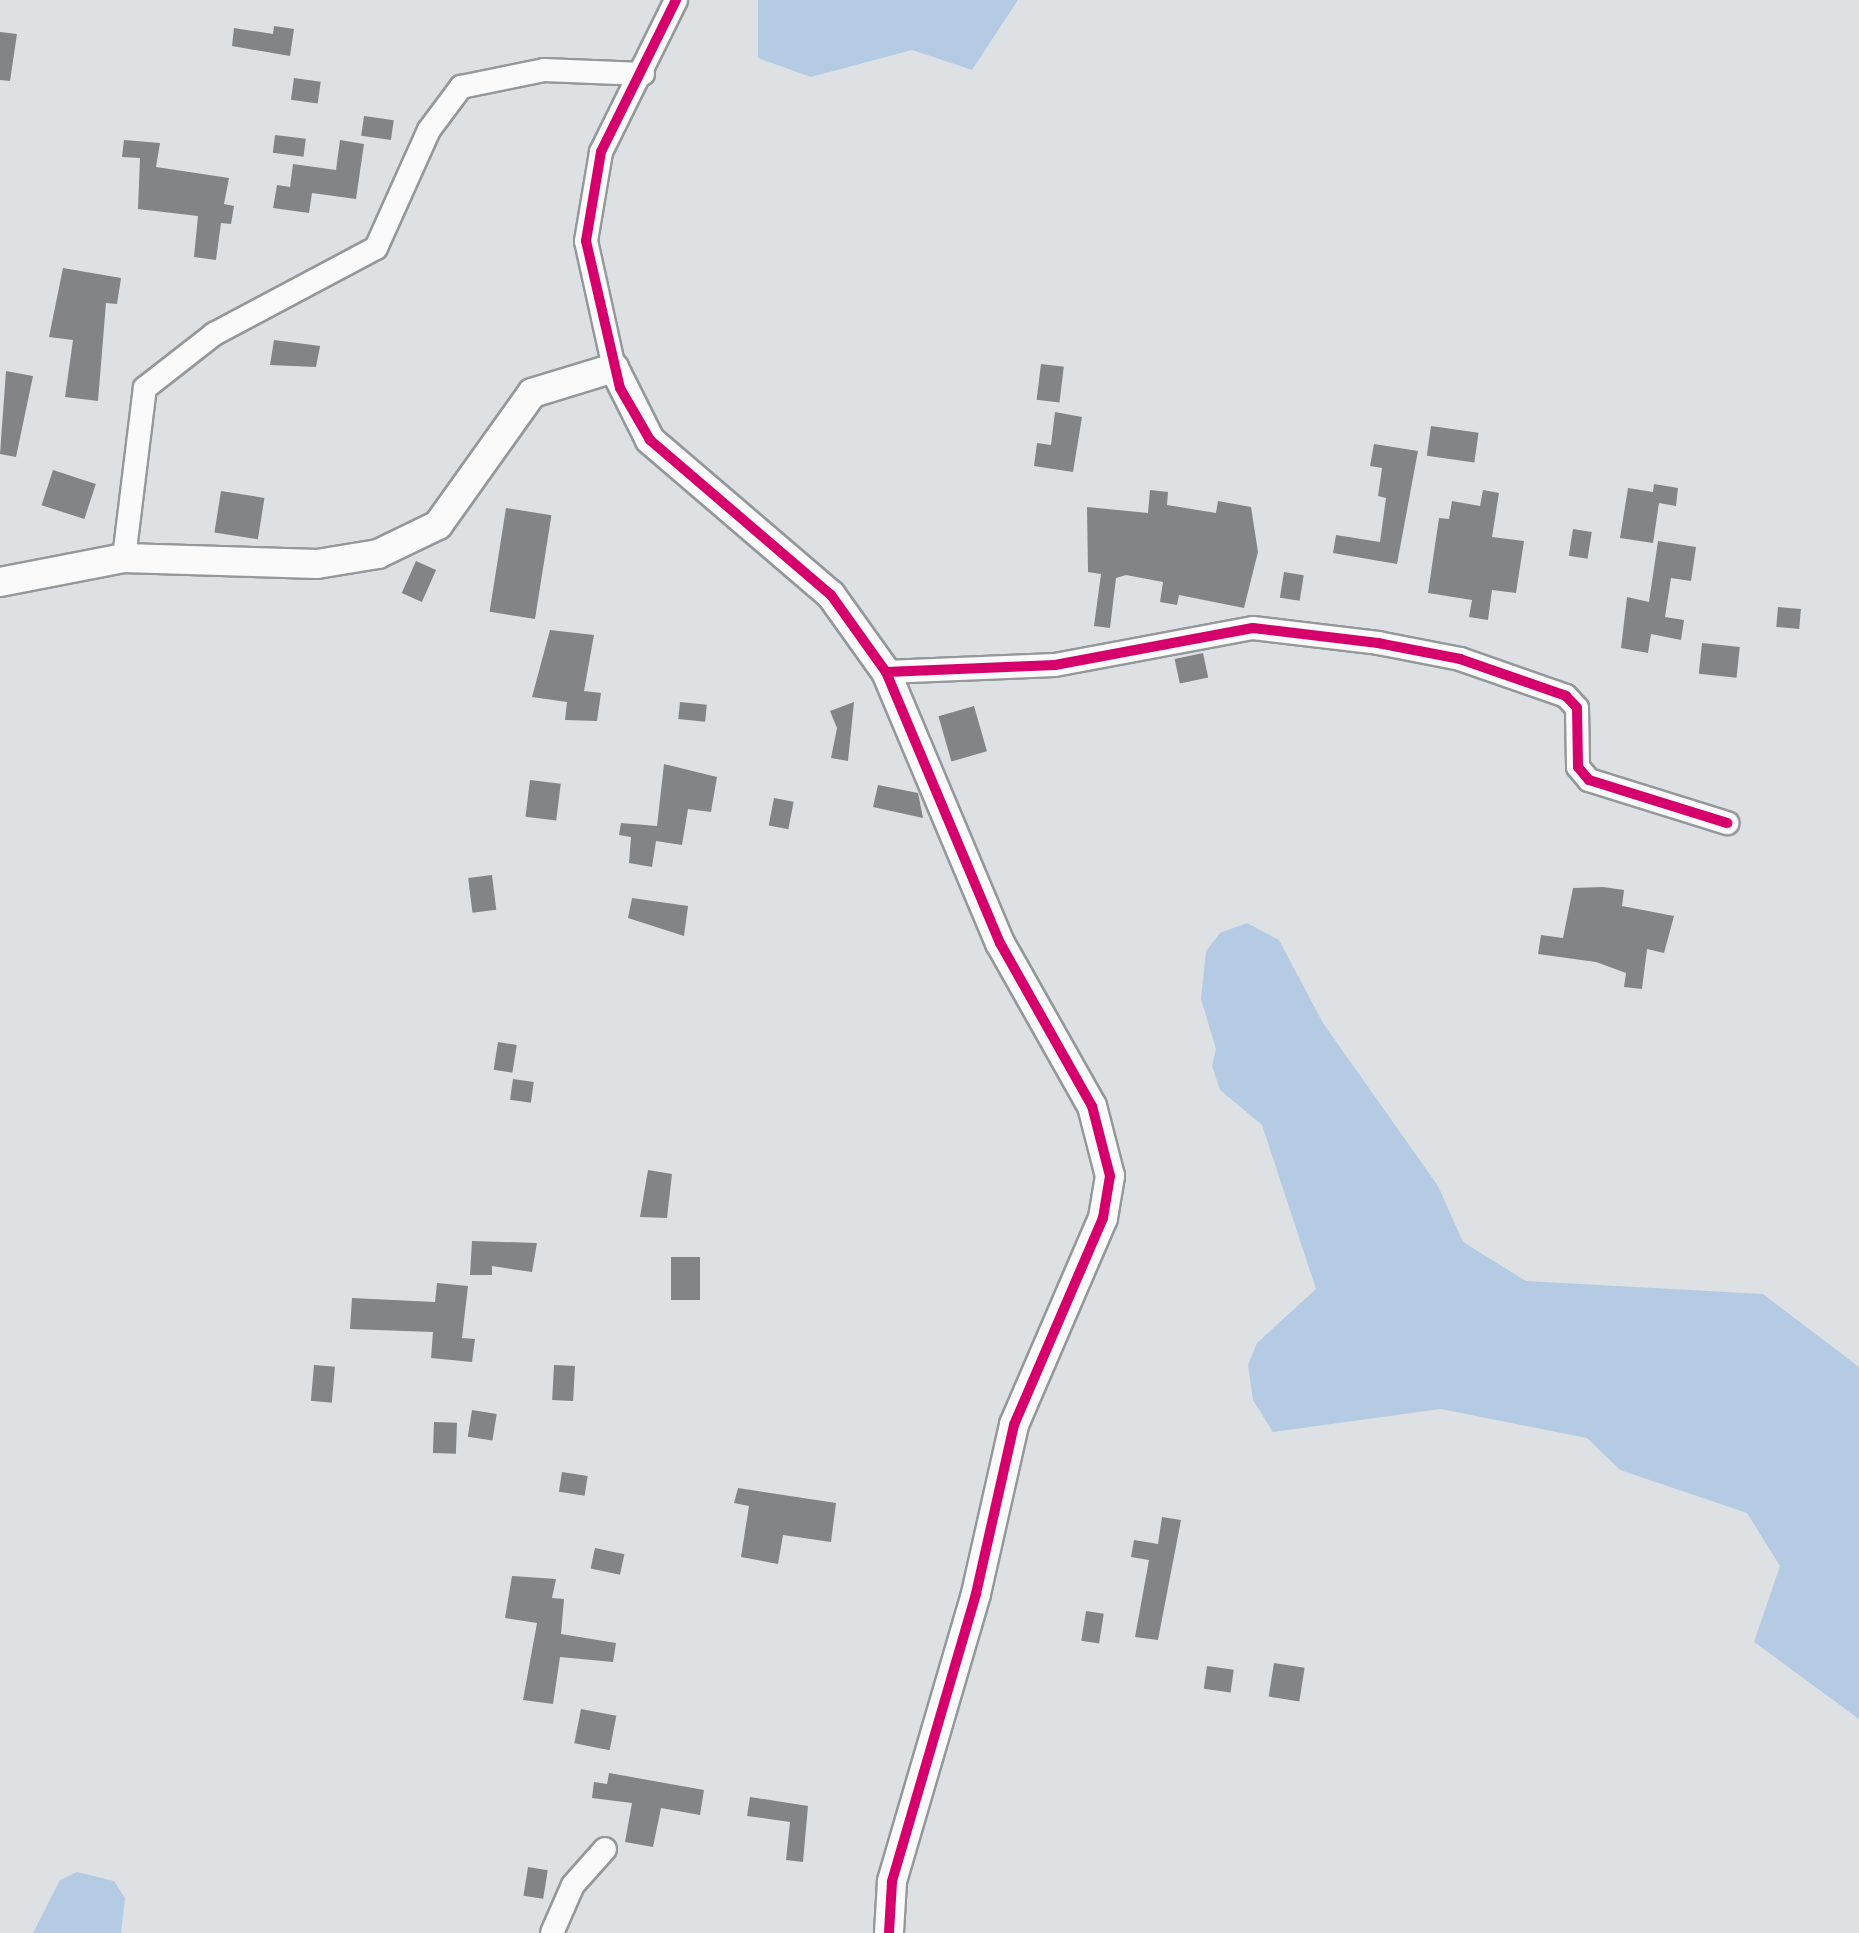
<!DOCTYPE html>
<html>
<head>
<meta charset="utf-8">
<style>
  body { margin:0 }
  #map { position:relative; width:1859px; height:1933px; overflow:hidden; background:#dee1e4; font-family:"Archivo Narrow",sans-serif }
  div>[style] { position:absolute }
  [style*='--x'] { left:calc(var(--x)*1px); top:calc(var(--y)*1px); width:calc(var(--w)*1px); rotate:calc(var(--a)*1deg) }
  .water>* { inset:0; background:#b5cbe3 }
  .building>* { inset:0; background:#828486; transform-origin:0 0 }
  .roads { filter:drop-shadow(2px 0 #95989a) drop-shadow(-2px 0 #95989a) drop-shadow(0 2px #95989a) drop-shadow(0 -2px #95989a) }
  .minor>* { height:22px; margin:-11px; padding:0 11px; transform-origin:11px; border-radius:11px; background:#fafafb }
  .tertiary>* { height:28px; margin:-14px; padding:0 14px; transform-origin:14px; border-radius:14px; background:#fafafb }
  .cycleway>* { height:10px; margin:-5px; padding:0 5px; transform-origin:5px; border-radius:5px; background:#d6006c }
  span { translate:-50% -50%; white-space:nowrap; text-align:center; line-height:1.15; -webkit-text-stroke:10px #e7eff6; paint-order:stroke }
</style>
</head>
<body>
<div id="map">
  <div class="water">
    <i style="clip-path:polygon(758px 0,1018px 0,972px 70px,912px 50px,811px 77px,758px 58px)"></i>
    <i style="clip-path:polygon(1247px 923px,1279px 940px,1323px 1023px,1438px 1186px,1463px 1242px,1526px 1281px,1763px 1294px,1859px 1367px,1859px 1719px,1754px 1642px,1780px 1566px,1747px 1513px,1620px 1470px,1587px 1438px,1441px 1409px,1273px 1432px,1253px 1400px,1248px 1365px,1257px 1343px,1316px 1289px,1262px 1125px,1220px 1090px,1212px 1066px,1216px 1049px,1201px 999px,1206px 951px,1220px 933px)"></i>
    <i style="clip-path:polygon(77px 1872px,114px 1881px,125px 1898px,121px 1933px,33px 1933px,60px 1880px)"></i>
  </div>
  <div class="building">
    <i style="clip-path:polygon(274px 26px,294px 29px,290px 56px,232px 46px,234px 28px,273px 34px)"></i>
    <i style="clip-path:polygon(0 32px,17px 34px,10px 81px,0 80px)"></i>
    <i style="left:294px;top:78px;width:27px;height:22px;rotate:8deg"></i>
    <i style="left:364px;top:116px;width:30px;height:20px;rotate:8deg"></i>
    <i style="left:275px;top:135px;width:31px;height:18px;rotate:7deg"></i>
    <i style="clip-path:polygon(124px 140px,160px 143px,156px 167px,229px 178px,224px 204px,234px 206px,231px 224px,221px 223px,216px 260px,194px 257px,198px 216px,138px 209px,140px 158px,122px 157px)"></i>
    <i style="clip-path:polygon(340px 140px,364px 144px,356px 199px,312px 193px,309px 213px,273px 208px,277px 185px,290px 187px,293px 164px,336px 170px)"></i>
    <i style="clip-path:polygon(63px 268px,121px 278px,117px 304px,106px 303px,98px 401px,65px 397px,73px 340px,49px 337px)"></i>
    <i style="clip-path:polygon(274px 340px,320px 346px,316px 367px,270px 365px)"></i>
    <i style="left:1041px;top:364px;width:23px;height:36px;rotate:7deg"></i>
    <i style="clip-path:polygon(6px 371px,33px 376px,16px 457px,0 454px)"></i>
    <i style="clip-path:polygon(1055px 412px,1082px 417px,1073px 472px,1034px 466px,1037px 443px,1051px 445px)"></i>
    <i style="left:1431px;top:426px;width:48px;height:30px;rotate:8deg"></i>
    <i style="clip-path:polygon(1374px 444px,1418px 451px,1397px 564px,1333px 553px,1336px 535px,1380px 542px,1386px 498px,1378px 496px,1382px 468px,1370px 466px)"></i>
    <i style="left:53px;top:470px;width:45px;height:37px;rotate:18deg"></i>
    <i style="clip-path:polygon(1654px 484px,1678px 488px,1676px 506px,1659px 503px,1653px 543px,1620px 538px,1628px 488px,1653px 492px)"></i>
    <i style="clip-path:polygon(1150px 490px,1168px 492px,1167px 505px,1216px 513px,1218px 501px,1251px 507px,1258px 552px,1244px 608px,1179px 595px,1177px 605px,1160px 602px,1163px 582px,1126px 575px,1116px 578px,1110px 628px,1094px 626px,1101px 574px,1088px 572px,1087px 507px,1148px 513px)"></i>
    <i style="clip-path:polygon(1483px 490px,1499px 493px,1492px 537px,1524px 541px,1516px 593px,1492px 590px,1488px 620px,1469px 617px,1472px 600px,1428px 593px,1439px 518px,1449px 519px,1452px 501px,1480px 506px)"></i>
    <i style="left:221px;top:491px;width:44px;height:42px;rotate:9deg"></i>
    <i style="left:506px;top:508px;width:46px;height:105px;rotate:9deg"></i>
    <i style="left:1573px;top:529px;width:19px;height:27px;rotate:9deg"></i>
    <i style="clip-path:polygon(1658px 541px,1696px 547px,1691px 581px,1671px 578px,1665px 617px,1684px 620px,1681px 640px,1651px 634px,1648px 653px,1621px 648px,1627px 597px,1649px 602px)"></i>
    <i style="left:416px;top:561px;width:22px;height:35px;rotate:24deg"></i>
    <i style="left:1284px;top:572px;width:20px;height:26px;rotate:9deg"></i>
    <i style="left:1778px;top:607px;width:23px;height:20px;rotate:5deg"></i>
    <i style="clip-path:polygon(550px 630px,594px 635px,584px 691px,601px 693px,597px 721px,565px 720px,567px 702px,532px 697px)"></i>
    <i style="left:1702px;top:643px;width:38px;height:31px;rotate:6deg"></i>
    <i style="left:1203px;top:653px;width:25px;height:29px;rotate:78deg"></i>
    <i style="left:680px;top:702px;width:27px;height:17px;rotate:6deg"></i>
    <i style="clip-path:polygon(854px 702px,848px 761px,831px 758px,837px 728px,830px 711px)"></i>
    <i style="left:974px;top:706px;width:47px;height:37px;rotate:74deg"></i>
    <i style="clip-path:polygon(664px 764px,717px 777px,711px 812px,688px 809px,682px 845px,656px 841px,652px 867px,629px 863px,631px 837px,619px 835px,621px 823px,657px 826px)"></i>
    <i style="left:530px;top:780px;width:31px;height:37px;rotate:7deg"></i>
    <i style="clip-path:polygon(878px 785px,918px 793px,923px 818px,873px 807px)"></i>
    <i style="left:774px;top:798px;width:20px;height:28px;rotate:11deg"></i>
    <i style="left:492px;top:875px;width:35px;height:24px;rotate:83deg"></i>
    <i style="clip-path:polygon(1603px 887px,1624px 890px,1622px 906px,1674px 916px,1664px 953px,1647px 949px,1642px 989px,1624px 987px,1626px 973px,1596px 962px,1538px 954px,1541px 935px,1563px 938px,1573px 888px)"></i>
    <i style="clip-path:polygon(632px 898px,688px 906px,684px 936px,628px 918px)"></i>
    <i style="left:498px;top:1042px;width:19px;height:28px;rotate:9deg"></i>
    <i style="left:513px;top:1079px;width:21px;height:21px;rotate:8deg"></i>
    <i style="clip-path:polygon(648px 1170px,672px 1174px,667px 1218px,640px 1217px)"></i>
    <i style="clip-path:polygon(472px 1241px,537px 1243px,532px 1272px,492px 1266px,492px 1275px,470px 1275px)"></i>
    <i style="left:671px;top:1257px;width:29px;height:43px"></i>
    <i style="clip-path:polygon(437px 1283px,468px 1286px,462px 1338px,475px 1339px,472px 1362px,431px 1358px,433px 1332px,350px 1329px,352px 1298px,435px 1302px)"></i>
    <i style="left:314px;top:1365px;width:21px;height:36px;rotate:5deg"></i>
    <i style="left:554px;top:1365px;width:21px;height:35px;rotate:3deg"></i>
    <i style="left:472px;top:1410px;width:25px;height:27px;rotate:9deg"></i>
    <i style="left:434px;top:1422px;width:23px;height:31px;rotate:2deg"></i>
    <i style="left:562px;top:1472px;width:26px;height:20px;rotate:9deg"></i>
    <i style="clip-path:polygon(738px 1488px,836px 1503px,831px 1542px,783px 1535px,778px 1564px,741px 1557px,749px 1506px,734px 1503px)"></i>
    <i style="clip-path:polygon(1162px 1517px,1181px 1520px,1158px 1640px,1135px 1637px,1149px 1560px,1131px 1557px,1134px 1540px,1158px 1544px)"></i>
    <i style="left:595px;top:1548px;width:30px;height:21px;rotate:12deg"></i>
    <i style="clip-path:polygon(512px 1576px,556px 1579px,552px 1598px,564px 1599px,561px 1634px,616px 1643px,613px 1662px,560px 1657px,553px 1704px,523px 1700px,537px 1623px,505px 1618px)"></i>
    <i style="left:1086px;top:1611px;width:18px;height:30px;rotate:9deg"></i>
    <i style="left:1274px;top:1663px;width:31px;height:34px;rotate:9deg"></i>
    <i style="left:1207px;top:1666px;width:27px;height:23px;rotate:8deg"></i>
    <i style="left:581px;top:1709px;width:36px;height:35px;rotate:11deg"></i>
    <i style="clip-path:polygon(609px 1773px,704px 1790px,700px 1815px,661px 1808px,653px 1847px,625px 1842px,632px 1803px,592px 1798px,594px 1782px,607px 1784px)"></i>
    <i style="clip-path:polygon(750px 1797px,808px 1806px,803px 1862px,786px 1860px,790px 1822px,747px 1816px)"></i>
    <i style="left:528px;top:1867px;width:20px;height:29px;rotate:9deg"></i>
  </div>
  <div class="roads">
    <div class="minor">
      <i style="--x:614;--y:368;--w:130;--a:-102.4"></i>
      <i style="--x:586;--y:241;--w:90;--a:-80.4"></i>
      <i style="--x:601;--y:152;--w:169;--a:-63.7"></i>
      <i style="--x:124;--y:558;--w:171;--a:-83"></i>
      <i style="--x:145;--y:388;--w:88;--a:-38"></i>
      <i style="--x:214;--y:334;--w:183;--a:-28"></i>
      <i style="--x:376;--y:248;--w:129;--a:-65.8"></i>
      <i style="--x:429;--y:130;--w:54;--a:-53.3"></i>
      <i style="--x:461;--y:87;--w:85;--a:-11.6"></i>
      <i style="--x:544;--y:70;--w:99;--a:2.3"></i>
      <i style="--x:886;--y:672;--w:169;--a:-2.4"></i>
      <i style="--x:1055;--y:665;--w:201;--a:-10.6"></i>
      <i style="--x:1253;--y:628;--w:126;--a:6.8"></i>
      <i style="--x:1378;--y:643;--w:84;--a:11"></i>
      <i style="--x:1460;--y:659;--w:112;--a:19.2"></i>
      <i style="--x:1566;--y:696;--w:16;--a:47"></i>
      <i style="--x:1577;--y:708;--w:59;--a:89"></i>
      <i style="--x:1578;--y:767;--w:17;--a:50"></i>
      <i style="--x:1589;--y:780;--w:145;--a:17.3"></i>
      <i style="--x:552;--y:1933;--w:52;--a:-66.4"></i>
      <i style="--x:573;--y:1885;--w:48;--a:-48.4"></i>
    </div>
    <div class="tertiary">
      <i style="--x:0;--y:582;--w:126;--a:-11"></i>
      <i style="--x:124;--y:558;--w:193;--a:1.8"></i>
      <i style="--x:317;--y:564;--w:62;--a:-9.3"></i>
      <i style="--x:378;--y:554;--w:67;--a:-25.8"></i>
      <i style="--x:438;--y:525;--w:162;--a:-54.5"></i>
      <i style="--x:532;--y:393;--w:86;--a:-17"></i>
      <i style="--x:614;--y:368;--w:80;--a:63.4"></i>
      <i style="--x:650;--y:440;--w:238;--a:40.6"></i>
      <i style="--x:831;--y:595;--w:95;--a:54.5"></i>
      <i style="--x:886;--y:672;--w:294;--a:67.2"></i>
      <i style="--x:1000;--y:943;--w:187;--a:60.6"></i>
      <i style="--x:1092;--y:1106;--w:72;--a:75.6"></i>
      <i style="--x:1110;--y:1176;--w:43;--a:99.5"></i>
      <i style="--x:1103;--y:1218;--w:225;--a:113.3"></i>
      <i style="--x:1014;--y:1425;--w:173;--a:102.7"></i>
      <i style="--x:976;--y:1594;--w:300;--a:106.3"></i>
      <i style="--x:892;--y:1882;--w:51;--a:93.4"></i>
    </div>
  </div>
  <div class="cycleway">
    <i style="--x:676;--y:0;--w:169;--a:116.3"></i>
    <i style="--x:601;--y:152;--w:90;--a:99.6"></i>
    <i style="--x:586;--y:241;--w:151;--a:77"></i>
    <i style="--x:620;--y:388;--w:60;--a:60"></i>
    <i style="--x:650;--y:440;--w:238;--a:40.6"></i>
    <i style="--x:831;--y:595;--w:95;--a:54.5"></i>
    <i style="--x:886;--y:672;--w:294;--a:67.2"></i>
    <i style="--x:1000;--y:943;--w:187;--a:60.6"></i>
    <i style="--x:1092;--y:1106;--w:72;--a:75.6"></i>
    <i style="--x:1110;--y:1176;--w:43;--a:99.5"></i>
    <i style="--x:1103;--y:1218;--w:225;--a:113.3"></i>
    <i style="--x:1014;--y:1425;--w:173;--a:102.7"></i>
    <i style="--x:976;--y:1594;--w:300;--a:106.3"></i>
    <i style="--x:892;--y:1882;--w:51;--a:93.4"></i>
    <i style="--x:886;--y:672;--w:169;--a:-2.4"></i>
    <i style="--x:1055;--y:665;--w:201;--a:-10.6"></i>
    <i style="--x:1253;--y:628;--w:126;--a:6.8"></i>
    <i style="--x:1378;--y:643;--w:84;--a:11"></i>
    <i style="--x:1460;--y:659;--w:112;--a:19.2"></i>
    <i style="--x:1566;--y:696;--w:16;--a:47"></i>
    <i style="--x:1577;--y:708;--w:59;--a:89"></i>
    <i style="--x:1578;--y:767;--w:17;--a:50"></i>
    <i style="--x:1589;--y:780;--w:145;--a:17.3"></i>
  </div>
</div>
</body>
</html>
